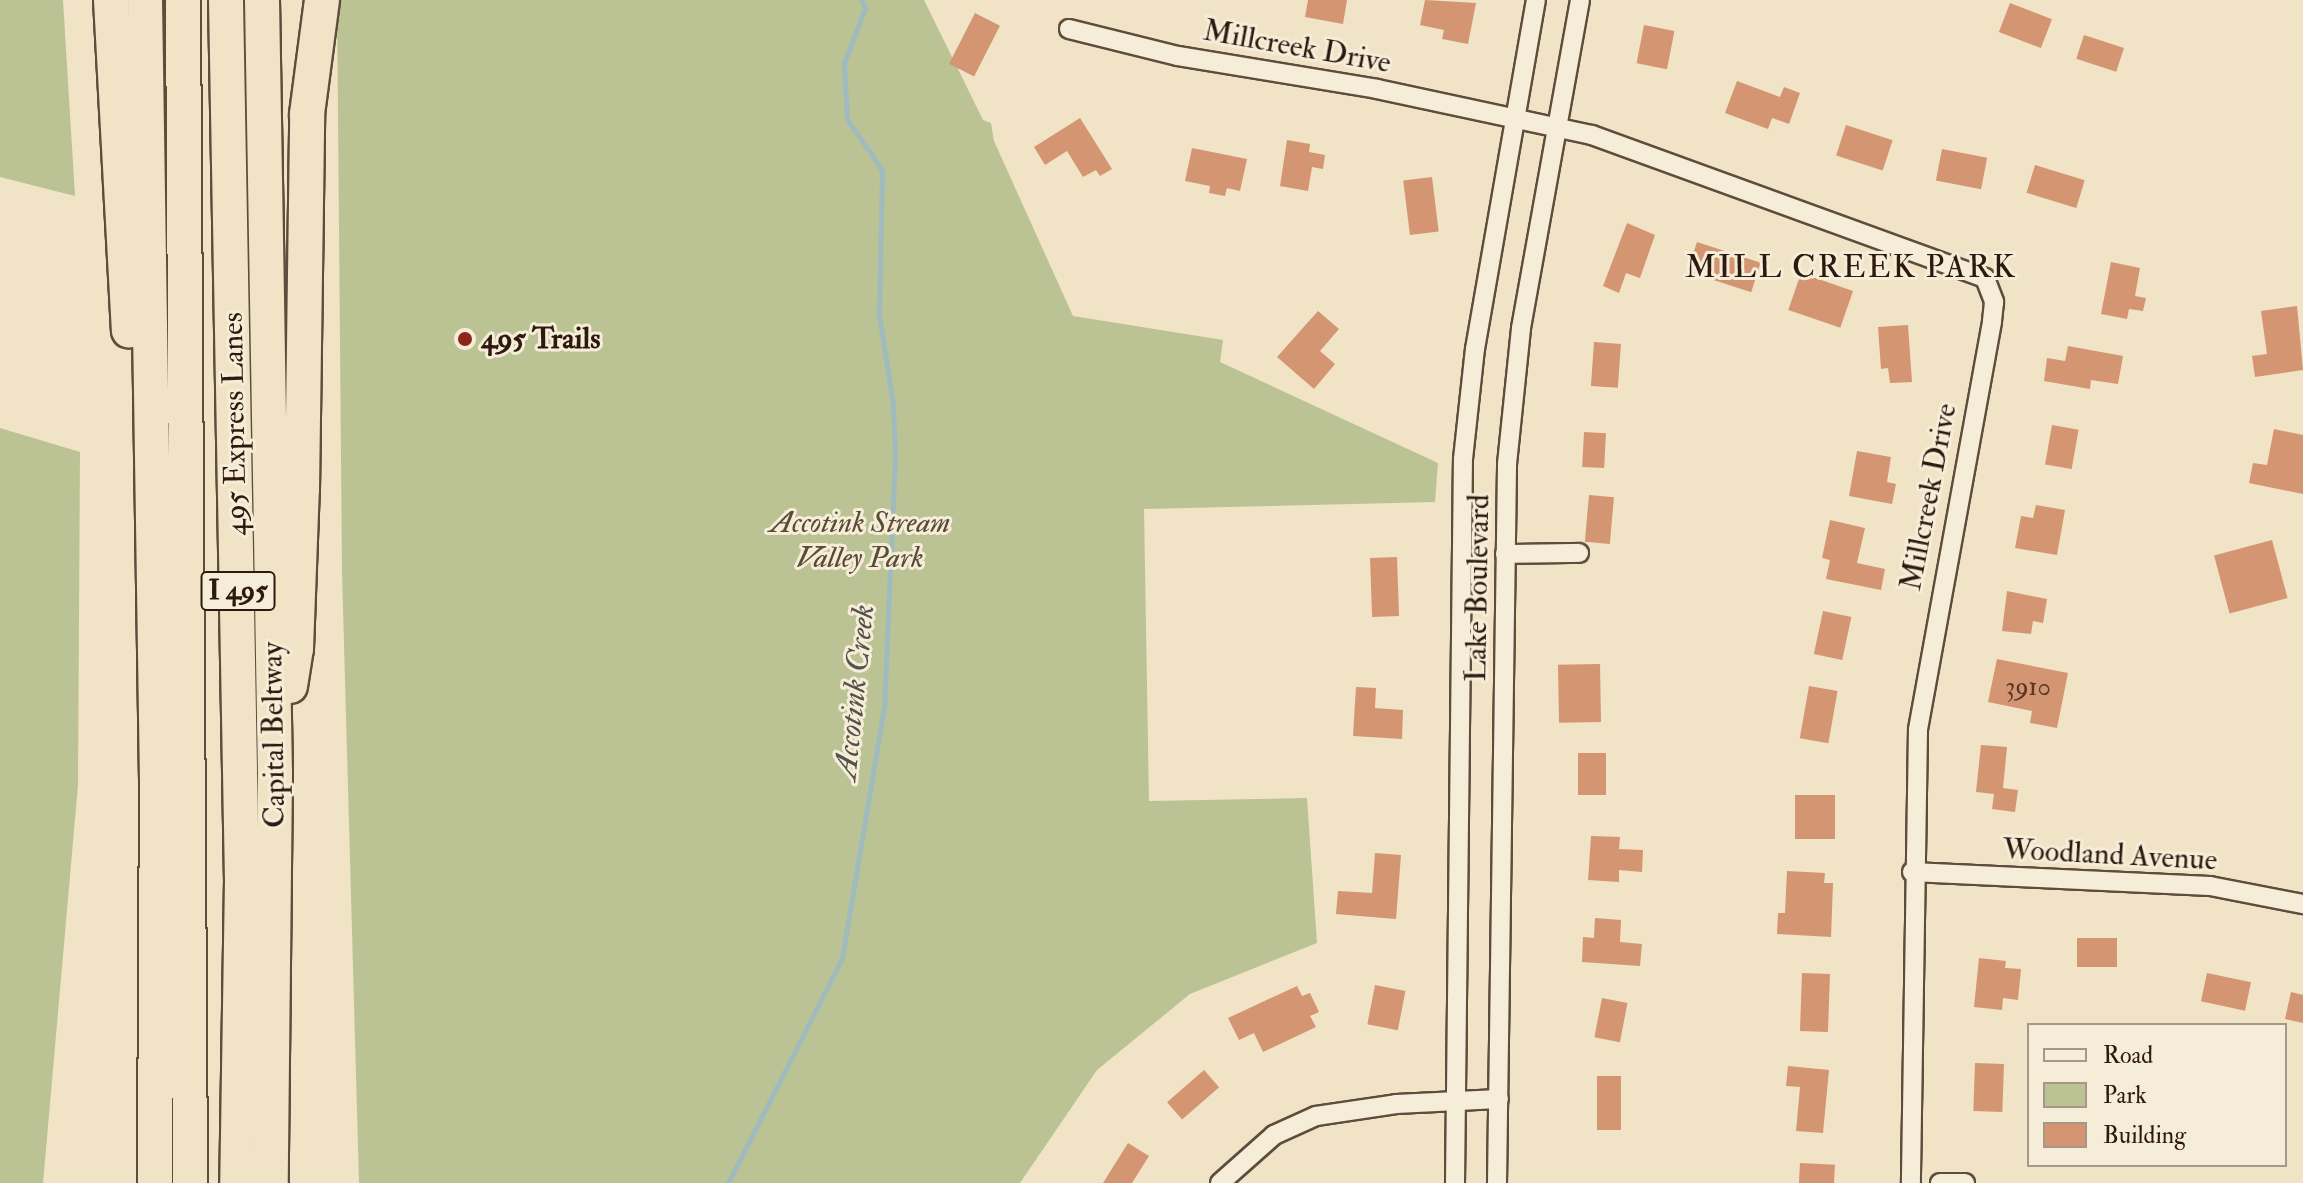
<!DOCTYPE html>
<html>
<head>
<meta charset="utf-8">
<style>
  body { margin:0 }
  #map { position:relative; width:2303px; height:1183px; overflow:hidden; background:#f1e3c5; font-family:"IM FELL Double Pica",serif }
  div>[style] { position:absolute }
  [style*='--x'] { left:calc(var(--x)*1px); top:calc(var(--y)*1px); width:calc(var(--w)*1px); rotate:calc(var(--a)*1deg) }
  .green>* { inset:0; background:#bbc394 }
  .stream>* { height:5px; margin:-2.5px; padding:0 2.5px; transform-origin:2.5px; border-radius:2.5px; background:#9fbbbe }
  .building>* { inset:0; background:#d49572; transform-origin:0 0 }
  .roads { filter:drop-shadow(2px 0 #5e4c3c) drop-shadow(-2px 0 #5e4c3c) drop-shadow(0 2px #5e4c3c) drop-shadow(0 -2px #5e4c3c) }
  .street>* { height:18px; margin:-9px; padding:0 9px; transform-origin:9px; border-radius:9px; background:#f6edd9 }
  .highway>* { height:34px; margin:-17px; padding:0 17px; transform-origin:17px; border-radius:17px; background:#f1e3c5 }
  .dots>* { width:22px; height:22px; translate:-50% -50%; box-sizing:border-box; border:4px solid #f6edd9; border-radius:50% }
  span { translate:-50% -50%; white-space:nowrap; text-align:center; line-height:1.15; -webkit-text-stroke:6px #f6edd9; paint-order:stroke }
  .number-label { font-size:26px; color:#573827 }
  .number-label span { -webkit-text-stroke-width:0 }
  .shield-label span { padding:2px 6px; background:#f6edd9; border:2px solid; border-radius:6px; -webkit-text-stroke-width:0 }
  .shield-label { font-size:28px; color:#2d190e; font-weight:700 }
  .street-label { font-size:30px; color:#2d190e }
  .poi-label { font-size:30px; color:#2d190e; font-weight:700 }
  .left { translate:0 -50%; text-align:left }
  .park-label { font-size:30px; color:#584c36; font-style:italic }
  .neighbourhood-label { font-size:32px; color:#2d190e; letter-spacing:2px }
  .water-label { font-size:32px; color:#55524c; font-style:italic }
  .legend { position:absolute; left:2027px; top:1023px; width:260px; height:144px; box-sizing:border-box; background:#f6edd9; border:2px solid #a69888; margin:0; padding:10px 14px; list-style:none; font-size:24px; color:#2d190e }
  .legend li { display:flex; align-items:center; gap:16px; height:40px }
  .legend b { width:40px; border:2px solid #a69888 }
</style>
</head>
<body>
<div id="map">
  <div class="green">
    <i style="clip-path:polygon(0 0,63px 0,75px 196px,0 177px)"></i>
    <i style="clip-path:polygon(337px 0,924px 0,983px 120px,991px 123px,994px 141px,1073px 316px,1223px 340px,1220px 362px,1438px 463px,1435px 502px,1144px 509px,1149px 801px,1307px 798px,1317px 943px,1190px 994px,1097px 1070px,1020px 1183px,359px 1183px,342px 572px)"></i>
    <i style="clip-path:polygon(0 428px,80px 452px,78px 785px,43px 1183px,0 1183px)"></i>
  </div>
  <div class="stream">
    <i style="--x:728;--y:1183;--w:252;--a:-63.1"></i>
    <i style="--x:842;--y:958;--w:254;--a:-80.5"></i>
    <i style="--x:884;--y:708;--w:252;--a:-87.5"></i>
    <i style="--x:895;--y:456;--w:52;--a:-92.2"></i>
    <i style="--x:893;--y:404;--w:90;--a:-98.9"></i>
    <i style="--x:879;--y:315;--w:145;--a:-88.8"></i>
    <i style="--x:882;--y:170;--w:62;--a:-124.5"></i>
    <i style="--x:847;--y:119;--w:56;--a:-93.1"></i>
    <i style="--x:844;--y:63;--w:59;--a:-69.1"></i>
    <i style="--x:865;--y:8;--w:9;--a:-111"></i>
  </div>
  <div class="building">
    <i style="clip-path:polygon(1308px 0,1347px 0,1343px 24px,1305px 17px)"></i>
    <i style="clip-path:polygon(1425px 0,1476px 3px,1468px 44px,1442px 39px,1444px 30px,1420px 25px)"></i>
    <i style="left:2010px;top:3px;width:45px;height:31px;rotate:21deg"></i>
    <i style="left:975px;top:13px;width:28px;height:57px;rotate:27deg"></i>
    <i style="left:1644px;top:25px;width:31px;height:39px;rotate:11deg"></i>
    <i style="left:2084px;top:35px;width:42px;height:25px;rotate:18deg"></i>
    <i style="clip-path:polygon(1737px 81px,1780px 97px,1784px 87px,1800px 93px,1789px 124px,1772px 118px,1768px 129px,1725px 113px)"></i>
    <i style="clip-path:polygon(1080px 118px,1112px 169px,1100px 176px,1096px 170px,1083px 177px,1067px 151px,1045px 165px,1034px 147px)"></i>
    <i style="left:1846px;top:125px;width:49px;height:32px;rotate:18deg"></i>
    <i style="clip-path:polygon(1287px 140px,1310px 144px,1309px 152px,1325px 155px,1323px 169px,1312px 167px,1308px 191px,1280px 186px)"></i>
    <i style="clip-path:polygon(1192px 148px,1247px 159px,1240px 191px,1227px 188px,1225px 196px,1209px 193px,1210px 186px,1185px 181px)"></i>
    <i style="left:1942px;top:149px;width:46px;height:32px;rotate:11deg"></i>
    <i style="left:2035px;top:165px;width:52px;height:29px;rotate:17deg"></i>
    <i style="left:1432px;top:177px;width:55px;height:29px;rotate:83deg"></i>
    <i style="clip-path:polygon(1627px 223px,1655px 235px,1640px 278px,1626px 273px,1619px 293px,1603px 286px)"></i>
    <i style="left:1697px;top:242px;width:67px;height:31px;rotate:18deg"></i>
    <i style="clip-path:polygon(2111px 262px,2140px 268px,2135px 296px,2146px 298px,2143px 311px,2129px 309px,2127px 319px,2101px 314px)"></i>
    <i style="left:1801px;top:273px;width:55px;height:39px;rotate:19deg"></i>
    <i style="clip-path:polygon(2297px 306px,2303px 370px,2255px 377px,2252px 356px,2267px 354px,2261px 311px)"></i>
    <i style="clip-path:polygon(1318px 311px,1339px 329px,1320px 351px,1335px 364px,1314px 389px,1277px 357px)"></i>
    <i style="clip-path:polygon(1908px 325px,1912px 382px,1890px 383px,1888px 368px,1881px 369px,1878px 327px)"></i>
    <i style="left:1594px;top:342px;width:27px;height:44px;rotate:4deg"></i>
    <i style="clip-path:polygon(2068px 346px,2123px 356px,2118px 384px,2091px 380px,2090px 389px,2044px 381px,2047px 358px,2065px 361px)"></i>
    <i style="left:2052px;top:425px;width:27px;height:40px;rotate:10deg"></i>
    <i style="clip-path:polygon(2274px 429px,2303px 435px,2303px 494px,2249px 483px,2253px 463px,2267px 465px)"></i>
    <i style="left:1584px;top:432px;width:22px;height:35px;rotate:3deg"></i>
    <i style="clip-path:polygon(1857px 451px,1891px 457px,1887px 482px,1896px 484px,1892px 504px,1849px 496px)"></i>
    <i style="left:1589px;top:495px;width:25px;height:47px;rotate:5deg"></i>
    <i style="clip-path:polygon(2036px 505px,2065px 510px,2057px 555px,2015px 548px,2021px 516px,2033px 518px)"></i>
    <i style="clip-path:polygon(1830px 520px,1865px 528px,1857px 563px,1885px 569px,1881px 590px,1826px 579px,1830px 560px,1822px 558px)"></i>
    <i style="left:2272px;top:540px;width:60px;height:60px;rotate:75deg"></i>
    <i style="left:1397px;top:557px;width:59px;height:27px;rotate:88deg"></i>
    <i style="clip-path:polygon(2007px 591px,2047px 599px,2043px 623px,2033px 621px,2031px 634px,2002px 631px)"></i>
    <i style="left:1823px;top:611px;width:29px;height:44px;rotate:12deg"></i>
    <i style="clip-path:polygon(1997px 659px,2068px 673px,2057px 728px,2030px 723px,2032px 711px,1988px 702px)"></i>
    <i style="left:1600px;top:664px;width:58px;height:42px;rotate:89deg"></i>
    <i style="left:1809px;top:686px;width:29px;height:53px;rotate:10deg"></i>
    <i style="clip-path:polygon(1356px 687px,1376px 688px,1375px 708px,1403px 710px,1402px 739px,1353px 736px)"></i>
    <i style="clip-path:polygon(1981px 745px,2007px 747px,2003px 788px,2018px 790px,2015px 812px,1992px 809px,1994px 794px,1976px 792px)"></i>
    <i style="left:1578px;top:753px;width:28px;height:42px"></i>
    <i style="left:1795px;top:795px;width:40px;height:44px"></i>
    <i style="clip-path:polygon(1591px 836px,1620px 837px,1619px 849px,1643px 850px,1642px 872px,1619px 870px,1619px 882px,1588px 880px)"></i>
    <i style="clip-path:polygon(1375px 853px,1401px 855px,1396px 919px,1336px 914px,1338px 891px,1372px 893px)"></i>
    <i style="clip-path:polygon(1787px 871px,1825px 873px,1824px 883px,1833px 883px,1831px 937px,1777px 934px,1778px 913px,1785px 913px)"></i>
    <i style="clip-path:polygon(1595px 918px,1621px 920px,1620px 942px,1642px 944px,1640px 966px,1582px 962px,1583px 937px,1594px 938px)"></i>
    <i style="left:2077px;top:938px;width:40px;height:29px"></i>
    <i style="clip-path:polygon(1979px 958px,2006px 961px,2005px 968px,2021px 969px,2018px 1000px,2003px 998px,2002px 1010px,1974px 1007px)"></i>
    <i style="left:1802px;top:973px;width:28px;height:58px;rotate:2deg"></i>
    <i style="left:2207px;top:973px;width:45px;height:29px;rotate:12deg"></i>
    <i style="left:1375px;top:985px;width:31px;height:40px;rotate:11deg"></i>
    <i style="clip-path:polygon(1297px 986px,1302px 996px,1310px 993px,1319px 1012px,1310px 1016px,1316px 1027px,1263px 1052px,1254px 1033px,1239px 1040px,1228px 1018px)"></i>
    <i style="clip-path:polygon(2291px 992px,2303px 995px,2303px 1023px,2285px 1019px)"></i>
    <i style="left:1602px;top:998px;width:26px;height:40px;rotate:11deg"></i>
    <i style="left:1975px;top:1063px;width:29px;height:48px;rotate:2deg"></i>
    <i style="clip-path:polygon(1788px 1066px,1829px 1070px,1823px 1133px,1796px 1131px,1800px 1087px,1786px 1086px)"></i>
    <i style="left:1204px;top:1070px;width:23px;height:49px;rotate:49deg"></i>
    <i style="left:1597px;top:1076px;width:24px;height:54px"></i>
    <i style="clip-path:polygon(1128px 1143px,1149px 1156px,1132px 1183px,1103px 1183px)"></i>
    <i style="left:1800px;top:1163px;width:35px;height:20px;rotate:3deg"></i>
  </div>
  <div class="roads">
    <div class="street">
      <i style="--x:1069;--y:29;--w:112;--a:13.9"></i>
      <i style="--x:1178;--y:56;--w:202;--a:9.4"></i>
      <i style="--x:1377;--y:89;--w:220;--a:12.1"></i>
      <i style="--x:1592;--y:135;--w:418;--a:20"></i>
      <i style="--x:1985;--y:278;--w:26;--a:69"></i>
      <i style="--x:1994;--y:302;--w:20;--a:96"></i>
      <i style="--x:1992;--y:322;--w:415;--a:100.3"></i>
      <i style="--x:1918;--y:730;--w:453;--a:90.9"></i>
      <i style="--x:1505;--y:554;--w:74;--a:-0.8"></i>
      <i style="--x:1912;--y:872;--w:298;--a:2.7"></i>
      <i style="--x:2210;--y:886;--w:95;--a:11"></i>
      <i style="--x:1220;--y:1183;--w:72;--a:-41.6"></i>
      <i style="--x:1274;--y:1135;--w:46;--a:-24.3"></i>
      <i style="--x:1316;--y:1116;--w:81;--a:-8.5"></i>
      <i style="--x:1396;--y:1104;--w:103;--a:-2.8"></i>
      <i style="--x:1455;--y:1183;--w:724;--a:-89.37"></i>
      <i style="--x:1463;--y:459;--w:111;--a:-83.8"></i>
      <i style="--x:1475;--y:349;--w:354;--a:-80.1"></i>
      <i style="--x:1497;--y:1183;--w:719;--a:-89.2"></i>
      <i style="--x:1507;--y:464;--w:137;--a:-84.1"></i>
      <i style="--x:1521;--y:328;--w:333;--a:-79.8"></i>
      <i style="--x:1940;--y:1183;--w:25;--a:0"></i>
    </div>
    <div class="highway">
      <i style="--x:111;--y:0;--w:331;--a:86.9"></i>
      <i style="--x:145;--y:0;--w:777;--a:89.12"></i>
      <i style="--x:157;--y:777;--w:406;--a:90.3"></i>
      <i style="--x:183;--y:0;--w:1183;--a:89.66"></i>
      <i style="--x:226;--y:0;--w:880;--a:88.96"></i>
      <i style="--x:242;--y:880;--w:303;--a:90.9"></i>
      <i style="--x:262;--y:0;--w:773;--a:89.04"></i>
      <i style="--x:275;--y:773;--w:410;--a:90.6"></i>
      <i style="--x:290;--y:686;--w:37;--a:-81"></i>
      <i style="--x:296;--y:649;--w:160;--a:-87.9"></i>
      <i style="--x:302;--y:489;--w:375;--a:-89.2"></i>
      <i style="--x:307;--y:114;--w:115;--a:-82.5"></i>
    </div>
  </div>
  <div class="dots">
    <i style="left:465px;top:339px;background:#8f2418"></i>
  </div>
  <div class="number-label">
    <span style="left:2028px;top:688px">3910</span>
  </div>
  <div class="shield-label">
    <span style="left:238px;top:591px">I 495</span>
  </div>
  <div class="street-label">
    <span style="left:1297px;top:47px;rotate:10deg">Millcreek Drive</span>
    <span style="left:235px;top:424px;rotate:-91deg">495 Express Lanes</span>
    <span style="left:1929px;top:497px;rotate:-79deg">Millcreek Drive</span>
    <span style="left:1478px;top:588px;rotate:-89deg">Lake Boulevard</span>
    <span style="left:274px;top:735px;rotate:-91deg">Capital Beltway</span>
    <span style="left:2110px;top:855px;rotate:3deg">Woodland Avenue</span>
  </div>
  <div class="poi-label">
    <span class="left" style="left:481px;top:339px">495 Trails</span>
  </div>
  <div class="park-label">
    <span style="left:860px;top:540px">Accotink Stream<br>Valley Park</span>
  </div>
  <div class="neighbourhood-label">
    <span style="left:1851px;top:267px">MILL CREEK PARK</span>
  </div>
  <div class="water-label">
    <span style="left:855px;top:692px;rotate:-84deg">Accotink Creek</span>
  </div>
  <ul class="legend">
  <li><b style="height:10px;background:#f6edd9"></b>Road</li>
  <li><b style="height:22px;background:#bbc394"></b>Park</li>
  <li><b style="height:22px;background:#d49572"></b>Building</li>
  </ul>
</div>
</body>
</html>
